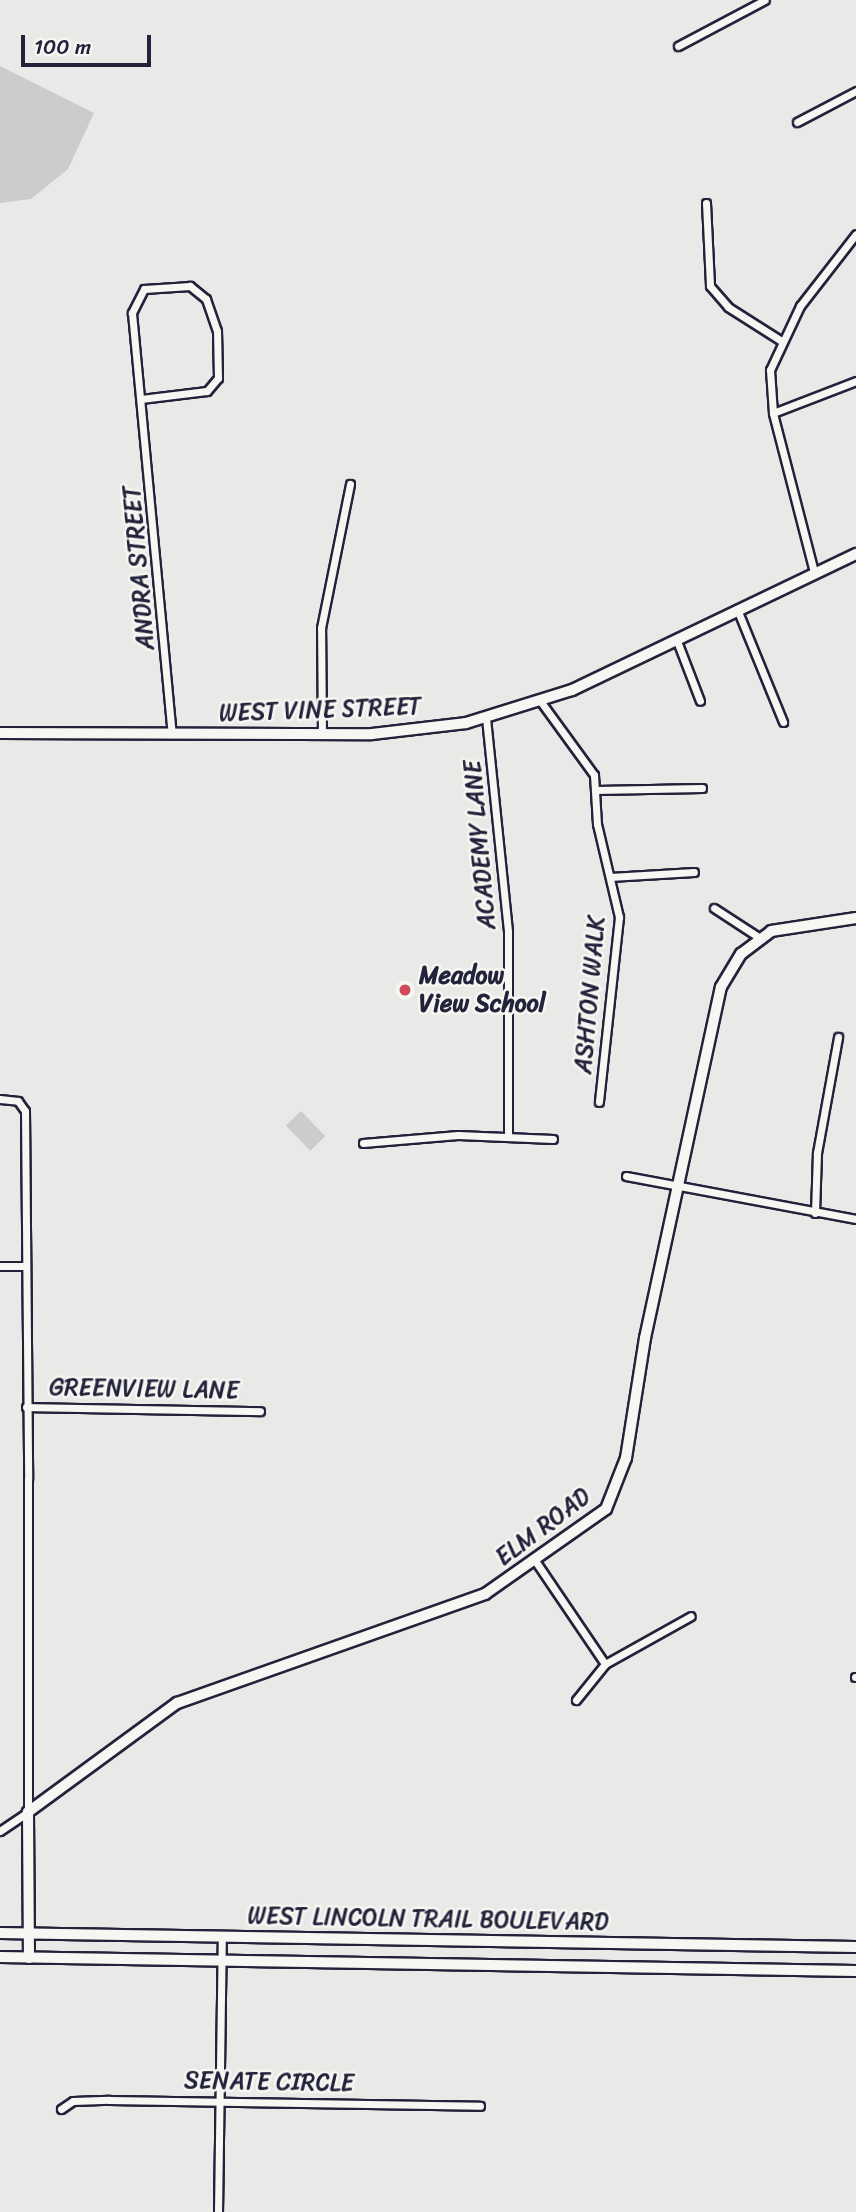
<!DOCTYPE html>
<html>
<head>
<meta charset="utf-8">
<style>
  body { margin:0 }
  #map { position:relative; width:856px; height:2212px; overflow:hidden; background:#e9e9e7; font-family:Sriracha,sans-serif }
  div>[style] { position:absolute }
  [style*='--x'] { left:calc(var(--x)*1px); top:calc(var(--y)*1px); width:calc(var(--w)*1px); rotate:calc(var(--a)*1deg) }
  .green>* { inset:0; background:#ccccce; transform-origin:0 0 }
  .roads { filter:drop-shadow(2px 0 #22223b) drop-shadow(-2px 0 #22223b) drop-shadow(0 2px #22223b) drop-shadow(0 -2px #22223b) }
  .street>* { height:7px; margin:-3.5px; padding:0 3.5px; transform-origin:3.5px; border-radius:3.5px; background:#f6f6f2 }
  .secondary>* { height:10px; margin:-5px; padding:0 5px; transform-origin:5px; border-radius:5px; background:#f6f6f2 }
  .dots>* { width:19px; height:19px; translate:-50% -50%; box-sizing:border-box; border:4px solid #f6f6f2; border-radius:50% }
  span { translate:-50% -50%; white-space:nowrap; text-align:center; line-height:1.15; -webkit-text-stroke:5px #f6f6f2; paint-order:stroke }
  .street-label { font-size:24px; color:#22223b }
  .poi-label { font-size:24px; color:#22223b; font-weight:700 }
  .left { translate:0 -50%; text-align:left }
  .scale { position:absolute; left:21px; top:35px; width:130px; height:32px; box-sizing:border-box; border:4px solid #22223b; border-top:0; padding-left:9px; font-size:21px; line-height:24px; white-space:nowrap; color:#22223b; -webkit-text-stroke:5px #f6f6f2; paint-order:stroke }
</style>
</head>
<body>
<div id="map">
  <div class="green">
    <i style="clip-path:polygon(0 66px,94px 113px,68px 169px,31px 199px,0 203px)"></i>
    <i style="left:301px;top:1111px;width:35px;height:21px;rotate:46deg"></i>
  </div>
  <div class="roads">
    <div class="street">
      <i style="--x:678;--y:46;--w:98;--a:-27.9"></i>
      <i style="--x:797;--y:122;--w:67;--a:-27.7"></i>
      <i style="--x:706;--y:203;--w:83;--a:87.2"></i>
      <i style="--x:710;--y:286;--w:28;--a:49"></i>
      <i style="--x:728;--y:307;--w:62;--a:32.4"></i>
      <i style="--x:141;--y:399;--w:66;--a:-6.9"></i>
      <i style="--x:207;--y:391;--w:17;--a:-50"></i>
      <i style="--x:218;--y:378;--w:47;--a:-91.2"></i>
      <i style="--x:217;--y:331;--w:34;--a:-109"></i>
      <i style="--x:206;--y:299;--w:21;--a:-141"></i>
      <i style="--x:190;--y:286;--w:46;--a:176.3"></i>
      <i style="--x:144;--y:289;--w:27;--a:117"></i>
      <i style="--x:132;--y:313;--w:423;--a:84.6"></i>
      <i style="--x:773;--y:413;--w:89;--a:-21.1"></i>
      <i style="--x:814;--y:572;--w:164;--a:-104.5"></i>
      <i style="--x:773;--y:413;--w:43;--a:-94"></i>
      <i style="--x:770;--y:370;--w:71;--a:-64.9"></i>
      <i style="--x:800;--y:306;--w:91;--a:-52.1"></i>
      <i style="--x:737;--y:609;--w:122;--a:67.8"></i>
      <i style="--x:677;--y:641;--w:64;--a:69"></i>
      <i style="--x:541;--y:702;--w:90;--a:54"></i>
      <i style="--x:594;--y:775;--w:49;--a:86.5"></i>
      <i style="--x:597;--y:824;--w:96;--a:76.7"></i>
      <i style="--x:619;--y:917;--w:186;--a:96.2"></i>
      <i style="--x:486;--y:718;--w:215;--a:84.1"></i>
      <i style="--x:508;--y:932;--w:204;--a:90"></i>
      <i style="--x:322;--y:734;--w:106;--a:-90.5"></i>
      <i style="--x:321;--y:628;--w:147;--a:-78.6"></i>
      <i style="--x:596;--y:790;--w:106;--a:-1.1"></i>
      <i style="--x:610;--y:877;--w:84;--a:-3.4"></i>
      <i style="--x:714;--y:908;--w:55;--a:33.1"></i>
      <i style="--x:0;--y:1099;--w:18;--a:6"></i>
      <i style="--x:18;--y:1101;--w:12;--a:55"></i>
      <i style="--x:25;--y:1111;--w:368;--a:89.5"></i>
      <i style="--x:28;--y:1479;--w:333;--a:90"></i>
      <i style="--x:28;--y:1812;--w:34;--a:146"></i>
      <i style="--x:363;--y:1143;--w:95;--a:-4.8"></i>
      <i style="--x:458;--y:1135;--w:95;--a:2.4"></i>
      <i style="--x:626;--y:1176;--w:234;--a:10.6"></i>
      <i style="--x:815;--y:1213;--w:60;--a:-88.1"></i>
      <i style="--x:817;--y:1153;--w:118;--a:-79.7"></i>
      <i style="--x:0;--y:1266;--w:26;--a:0"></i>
      <i style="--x:26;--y:1407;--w:234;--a:1"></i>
      <i style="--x:536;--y:1562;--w:123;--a:55.9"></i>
      <i style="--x:855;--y:1677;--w:1;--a:0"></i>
      <i style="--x:576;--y:1700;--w:46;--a:-51.1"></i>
      <i style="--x:605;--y:1664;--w:98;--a:-29.2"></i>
      <i style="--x:61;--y:2109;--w:14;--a:-34"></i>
      <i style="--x:73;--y:2101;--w:36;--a:-2"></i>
      <i style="--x:109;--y:2100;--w:371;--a:0.9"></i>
      <i style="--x:218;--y:2212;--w:275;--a:-89.2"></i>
    </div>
    <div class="secondary">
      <i style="--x:0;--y:733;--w:372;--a:0.2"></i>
      <i style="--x:372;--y:734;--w:95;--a:-6.7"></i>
      <i style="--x:466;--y:723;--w:111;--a:-17.3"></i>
      <i style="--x:572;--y:690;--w:315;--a:-25.6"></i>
      <i style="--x:0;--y:1933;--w:856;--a:0.94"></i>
      <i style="--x:0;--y:1957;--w:856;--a:0.94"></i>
      <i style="--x:29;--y:1958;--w:146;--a:-90.4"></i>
      <i style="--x:28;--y:1812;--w:185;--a:-36.2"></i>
      <i style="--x:177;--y:1703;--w:327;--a:-19.5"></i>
      <i style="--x:485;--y:1594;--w:148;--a:-35.1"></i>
      <i style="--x:606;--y:1509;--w:55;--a:-68.6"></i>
      <i style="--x:626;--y:1458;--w:121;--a:-81"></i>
      <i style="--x:645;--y:1338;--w:359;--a:-77.8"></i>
      <i style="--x:721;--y:987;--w:39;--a:-59"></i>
      <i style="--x:741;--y:954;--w:38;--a:-37"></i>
      <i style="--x:771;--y:931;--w:86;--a:-8.7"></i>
    </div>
  </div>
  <div class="dots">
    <i style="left:405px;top:990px;background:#d1495b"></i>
  </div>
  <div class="street-label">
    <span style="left:139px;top:568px;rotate:-95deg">ANDRA STREET</span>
    <span style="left:320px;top:710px;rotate:-2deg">WEST VINE STREET</span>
    <span style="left:480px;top:845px;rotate:-95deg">ACADEMY LANE</span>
    <span style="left:590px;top:995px;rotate:-85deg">ASHTON WALK</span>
    <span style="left:144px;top:1389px;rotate:1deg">GREENVIEW LANE</span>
    <span style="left:543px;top:1527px;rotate:-37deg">ELM ROAD</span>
    <span style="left:428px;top:1919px;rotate:1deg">WEST LINCOLN TRAIL BOULEVARD</span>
    <span style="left:269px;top:2082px;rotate:1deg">SENATE CIRCLE</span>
  </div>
  <div class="poi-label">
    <span class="left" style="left:419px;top:990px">Meadow<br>View School</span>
  </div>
  <div class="scale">100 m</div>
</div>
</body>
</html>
